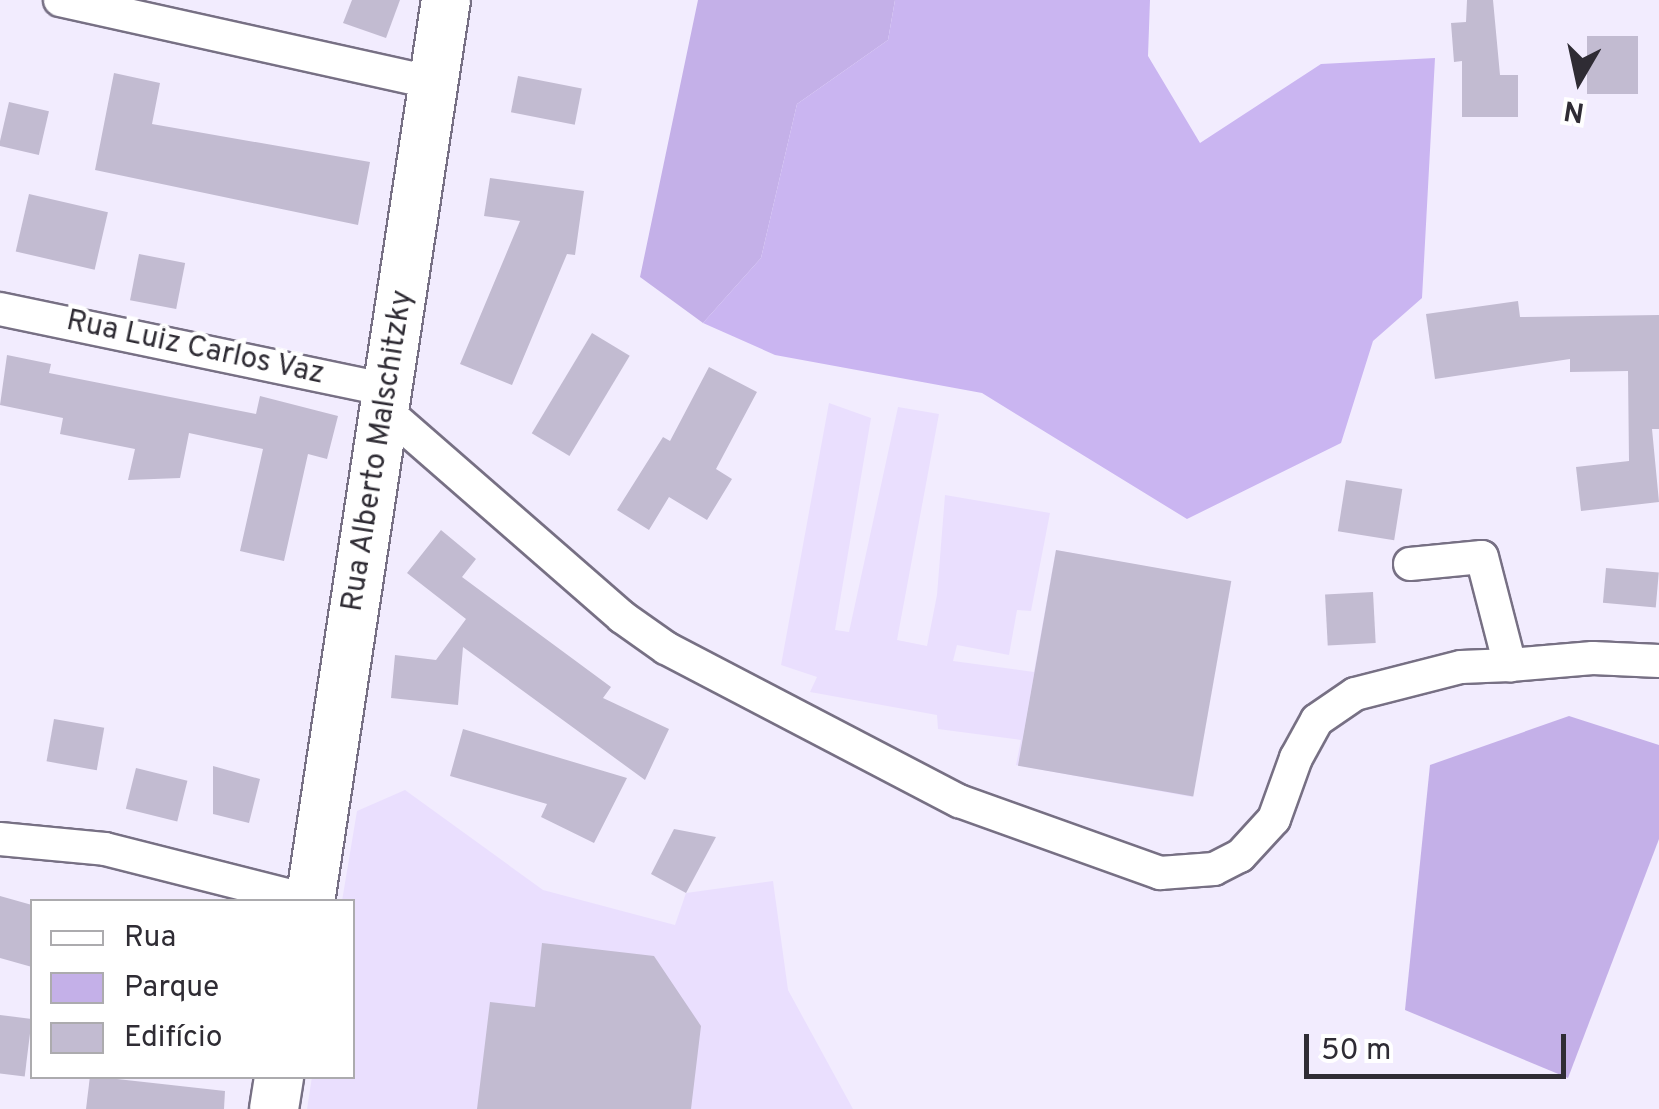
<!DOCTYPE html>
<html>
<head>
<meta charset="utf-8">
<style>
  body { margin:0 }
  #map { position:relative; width:1659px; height:1109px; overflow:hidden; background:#f2ecfe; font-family:Overpass,sans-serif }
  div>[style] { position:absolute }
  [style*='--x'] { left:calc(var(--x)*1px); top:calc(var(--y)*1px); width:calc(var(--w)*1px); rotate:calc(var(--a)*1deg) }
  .built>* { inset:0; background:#eadffe }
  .green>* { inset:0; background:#c4b0e8 }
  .forest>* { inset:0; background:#cab5f1 }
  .building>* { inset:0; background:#c2bbd1; transform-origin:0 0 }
  .roads { filter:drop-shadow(2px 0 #777084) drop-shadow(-2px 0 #777084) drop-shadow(0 2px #777084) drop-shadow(0 -2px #777084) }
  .street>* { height:32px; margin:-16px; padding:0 16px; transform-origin:16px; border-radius:16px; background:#fff }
  .secondary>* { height:48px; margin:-24px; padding:0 24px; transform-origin:24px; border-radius:24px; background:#fff }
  span { translate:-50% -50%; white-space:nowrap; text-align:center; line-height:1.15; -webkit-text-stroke:9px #fff; paint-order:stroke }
  .street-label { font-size:30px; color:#2f2c34 }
  .legend { position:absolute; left:30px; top:899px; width:325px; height:180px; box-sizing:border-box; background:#fff; border:2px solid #acabae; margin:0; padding:12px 18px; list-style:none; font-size:30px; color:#2f2c34 }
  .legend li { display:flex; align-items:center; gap:20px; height:50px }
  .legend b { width:50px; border:2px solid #acabae }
  .north { position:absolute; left:1529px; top:30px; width:100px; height:100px; -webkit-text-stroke:8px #fff; paint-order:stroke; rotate:189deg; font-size:28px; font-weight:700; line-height:40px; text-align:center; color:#2f2c34 }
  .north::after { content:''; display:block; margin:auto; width:35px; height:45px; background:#2f2c34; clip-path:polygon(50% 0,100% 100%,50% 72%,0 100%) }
  .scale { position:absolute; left:1304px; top:1034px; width:262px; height:45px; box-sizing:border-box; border:5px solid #2f2c34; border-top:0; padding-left:12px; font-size:30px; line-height:35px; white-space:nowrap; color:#2f2c34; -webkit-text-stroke:8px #fff; paint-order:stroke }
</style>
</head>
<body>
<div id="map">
  <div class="built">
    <i style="clip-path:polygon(829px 403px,871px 418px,835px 630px,849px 632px,898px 407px,939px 414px,897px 640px,927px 646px,937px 595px,945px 495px,1050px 513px,1031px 611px,1017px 610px,1009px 655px,957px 645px,953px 661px,1034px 672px,1056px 550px,1231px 582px,1192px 797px,1016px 765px,1021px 740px,938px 729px,937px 715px,810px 692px,817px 677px,781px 665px)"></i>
    <i style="clip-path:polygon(405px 790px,543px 890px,675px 925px,686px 893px,773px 881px,788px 990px,853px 1109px,307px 1109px,312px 1077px,352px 1076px,352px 902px,342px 901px,357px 811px)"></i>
  </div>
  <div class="green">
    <i style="clip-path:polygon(698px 0,895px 0,888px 40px,797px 104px,761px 258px,703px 323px,640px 277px)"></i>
    <i style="clip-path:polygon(1569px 716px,1659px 745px,1659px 839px,1568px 1078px,1405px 1010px,1430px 765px)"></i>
  </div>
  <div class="forest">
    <i style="clip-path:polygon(895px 0,1150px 0,1148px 56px,1200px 143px,1321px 64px,1435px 58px,1422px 298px,1373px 341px,1341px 443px,1187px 519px,982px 393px,775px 355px,703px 323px,761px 258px,797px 104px,888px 40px)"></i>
  </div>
  <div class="building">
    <i style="clip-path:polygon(352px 0,400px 0,386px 38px,343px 23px)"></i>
    <i style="clip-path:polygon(1467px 0,1493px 0,1500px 75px,1518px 75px,1518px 117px,1462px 117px,1462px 61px,1454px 62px,1451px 23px,1466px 22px)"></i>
    <i style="left:1638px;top:36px;width:58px;height:51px;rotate:90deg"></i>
    <i style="clip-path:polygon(114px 73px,160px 83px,152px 124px,370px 162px,358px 225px,95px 170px)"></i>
    <i style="left:518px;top:76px;width:65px;height:37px;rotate:11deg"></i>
    <i style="left:9px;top:102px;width:41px;height:45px;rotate:13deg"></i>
    <i style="clip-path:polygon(490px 178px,584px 191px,575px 255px,567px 254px,512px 385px,460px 364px,520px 221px,484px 216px)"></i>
    <i style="left:29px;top:194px;width:81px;height:59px;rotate:13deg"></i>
    <i style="left:139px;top:254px;width:47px;height:47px;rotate:11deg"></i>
    <i style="clip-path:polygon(1518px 301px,1520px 317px,1659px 315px,1659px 429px,1652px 429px,1659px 502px,1581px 511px,1576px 467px,1629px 461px,1628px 371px,1570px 372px,1570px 359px,1435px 379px,1426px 314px)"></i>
    <i style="left:592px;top:333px;width:44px;height:117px;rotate:31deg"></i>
    <i style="clip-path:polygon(7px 355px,51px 364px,49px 373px,256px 414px,260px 396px,338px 416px,327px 459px,308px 454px,284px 561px,240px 551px,263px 449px,189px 433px,180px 478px,128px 480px,135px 449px,60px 434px,63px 418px,0 405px)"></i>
    <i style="clip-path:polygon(709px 367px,757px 392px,716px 469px,732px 479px,707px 520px,669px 497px,649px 530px,617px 510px,663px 437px,670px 441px)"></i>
    <i style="left:1346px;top:480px;width:57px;height:52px;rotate:9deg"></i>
    <i style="clip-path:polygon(441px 530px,476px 559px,462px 577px,611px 687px,603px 698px,669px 729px,645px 780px,463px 647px,458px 705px,391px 698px,395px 655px,436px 660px,466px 619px,407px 573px)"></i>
    <i style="left:1056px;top:550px;width:178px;height:219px;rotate:10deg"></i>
    <i style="left:1606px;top:568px;width:53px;height:35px;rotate:5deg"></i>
    <i style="left:1373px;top:592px;width:51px;height:48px;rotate:87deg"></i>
    <i style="left:54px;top:719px;width:51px;height:43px;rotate:10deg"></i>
    <i style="clip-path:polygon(463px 729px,627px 778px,594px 843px,541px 817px,547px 804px,450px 776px)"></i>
    <i style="clip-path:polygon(213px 766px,260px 779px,249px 823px,213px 814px)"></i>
    <i style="left:136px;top:768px;width:53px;height:42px;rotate:14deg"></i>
    <i style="clip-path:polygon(674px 829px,716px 837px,686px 893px,651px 874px)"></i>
    <i style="clip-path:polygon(0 896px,32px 905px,32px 967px,0 958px)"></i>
    <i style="clip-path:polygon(542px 943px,654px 956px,701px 1026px,691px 1109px,477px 1109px,490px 1002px,535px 1007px)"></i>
    <i style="left:0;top:1015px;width:32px;height:58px;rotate:7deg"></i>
    <i style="clip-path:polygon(90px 1076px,225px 1091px,224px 1109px,86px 1109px)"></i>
  </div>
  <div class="roads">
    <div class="street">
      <i style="--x:60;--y:0;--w:382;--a:12.5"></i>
      <i style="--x:0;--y:309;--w:397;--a:11.8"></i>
      <i style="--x:386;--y:411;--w:313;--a:41.1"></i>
      <i style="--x:622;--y:617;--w:54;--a:35.2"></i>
      <i style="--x:666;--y:648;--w:331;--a:27.6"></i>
      <i style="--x:959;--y:801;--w:214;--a:19.7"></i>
      <i style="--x:1160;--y:873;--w:54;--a:-4.2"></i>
      <i style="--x:1214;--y:869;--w:29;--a:-27"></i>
      <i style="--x:1240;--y:856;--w:50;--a:-47.4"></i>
      <i style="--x:1274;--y:819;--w:65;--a:-70.2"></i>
      <i style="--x:1296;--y:758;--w:43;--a:-61.1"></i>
      <i style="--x:1317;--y:720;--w:46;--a:-34.4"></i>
      <i style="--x:1355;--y:694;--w:109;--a:-14.3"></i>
      <i style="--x:1461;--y:667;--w:49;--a:-2.3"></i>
      <i style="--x:1410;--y:564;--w:72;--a:-5.6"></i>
      <i style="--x:1482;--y:557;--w:112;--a:75.5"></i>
      <i style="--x:1510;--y:665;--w:83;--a:-4.8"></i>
      <i style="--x:1593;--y:658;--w:66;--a:2.6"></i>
      <i style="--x:0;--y:839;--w:105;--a:5.4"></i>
      <i style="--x:105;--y:849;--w:211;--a:14.2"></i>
    </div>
    <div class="secondary">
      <i style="--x:310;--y:902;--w:912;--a:-81.43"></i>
      <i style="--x:274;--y:1109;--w:33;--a:-81"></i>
    </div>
  </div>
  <div class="street-label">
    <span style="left:195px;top:349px;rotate:12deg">Rua Luiz Carlos Vaz</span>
    <span style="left:379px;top:451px;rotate:-81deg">Rua Alberto Malschitzky</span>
  </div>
  <ul class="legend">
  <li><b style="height:12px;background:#fff"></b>Rua</li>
  <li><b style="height:28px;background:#c4b0e8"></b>Parque</li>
  <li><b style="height:28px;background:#c2bbd1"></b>Edifício</li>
  </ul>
  <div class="north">N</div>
  <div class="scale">50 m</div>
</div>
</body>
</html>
